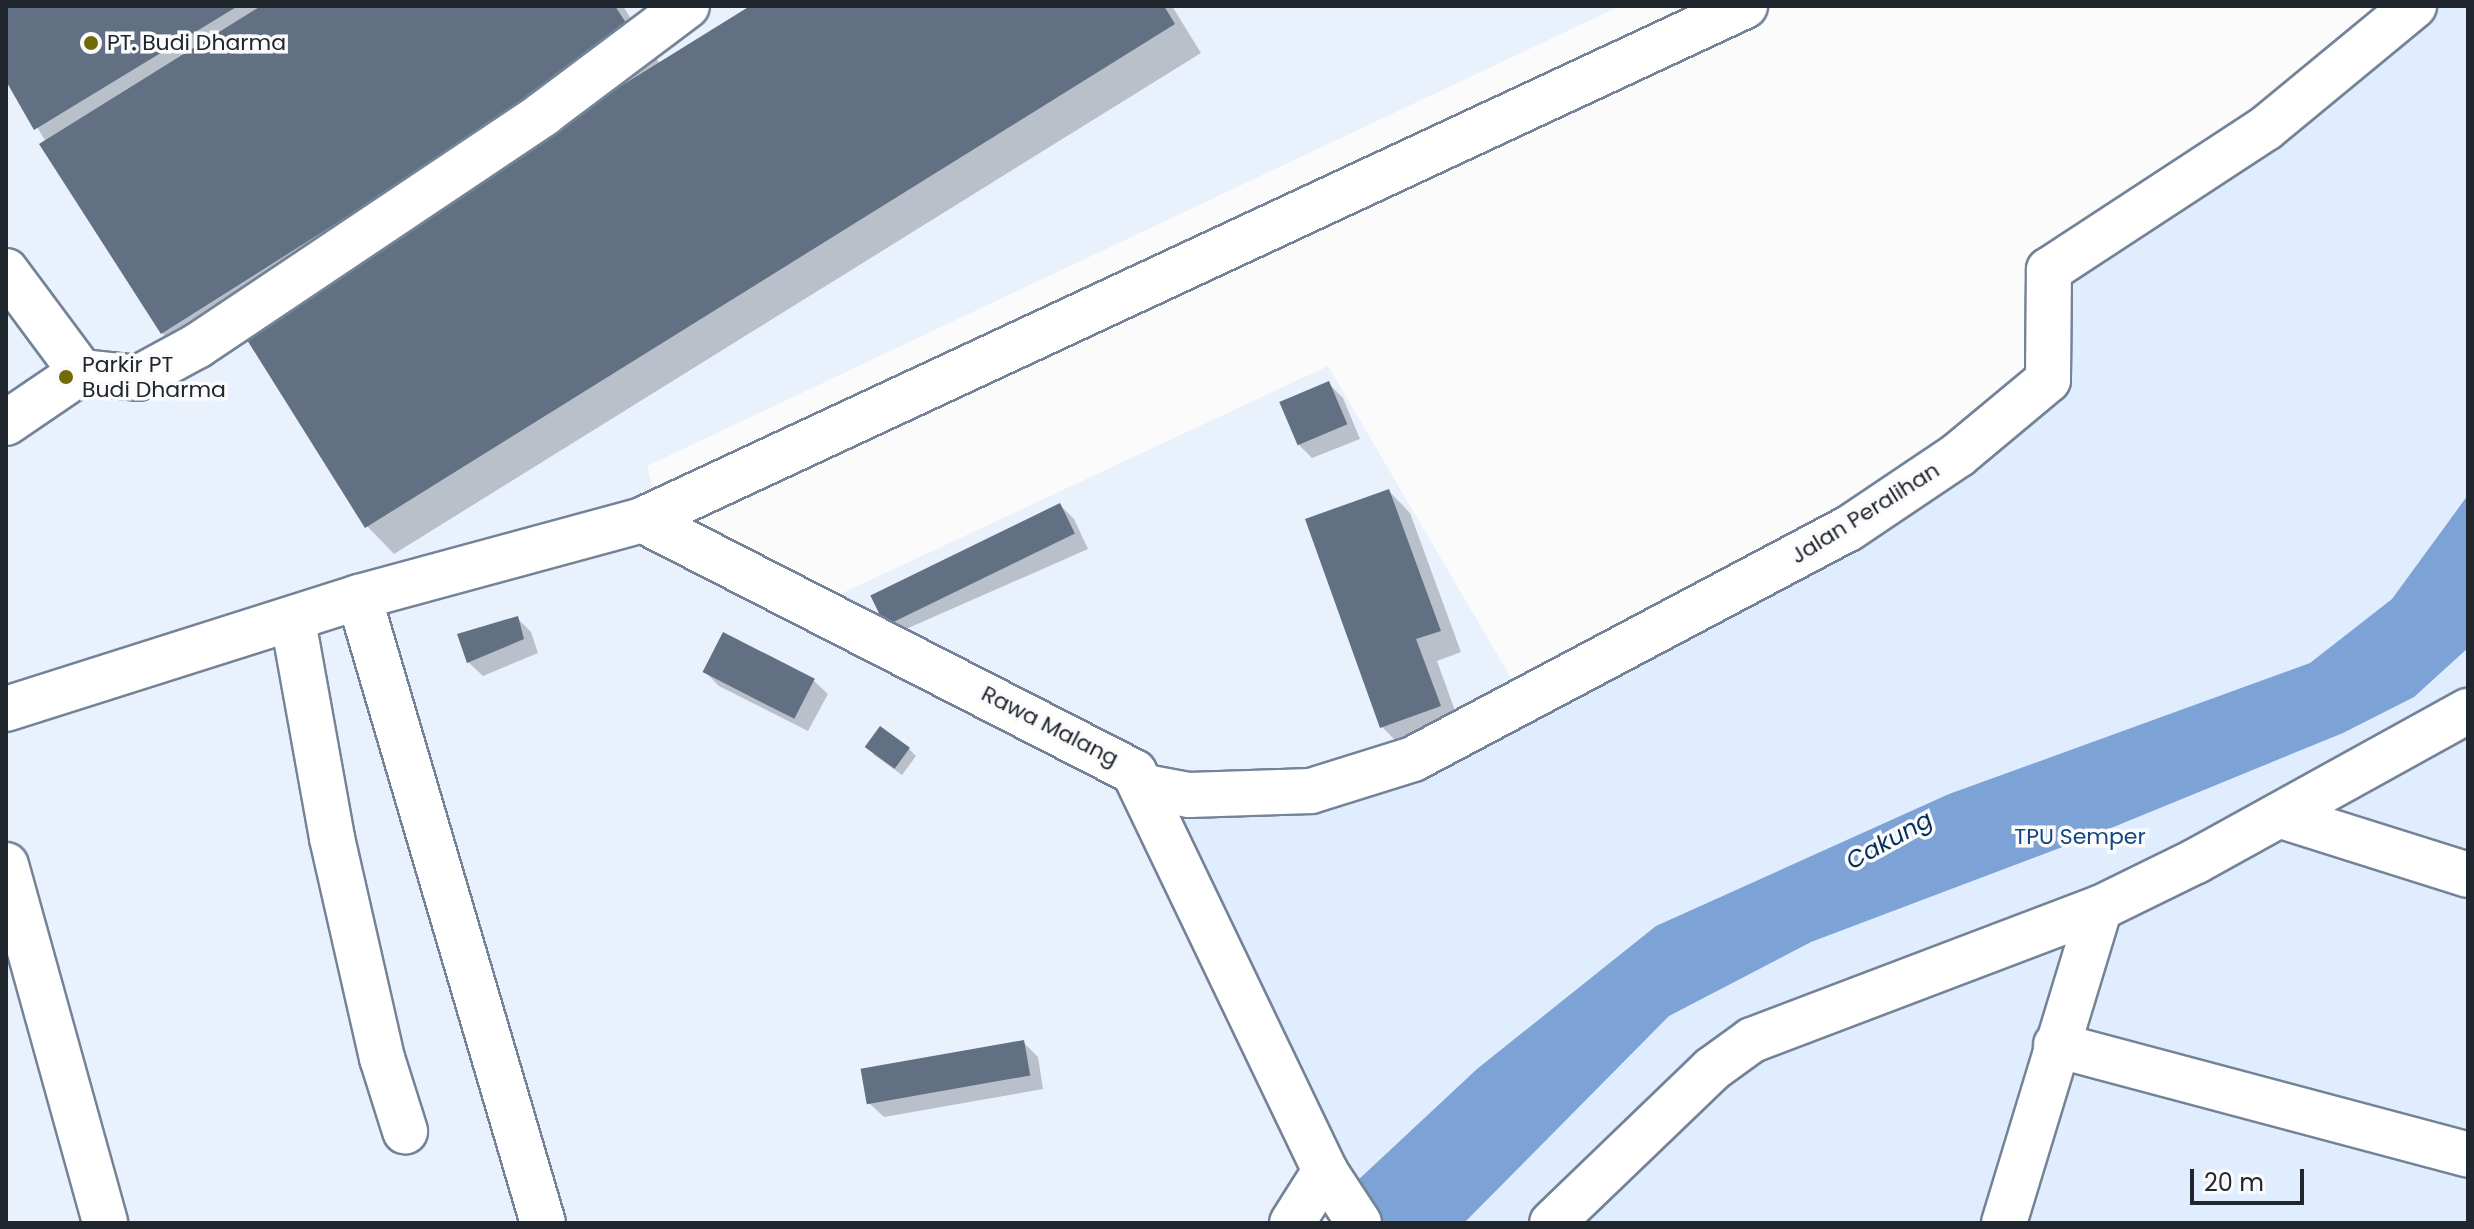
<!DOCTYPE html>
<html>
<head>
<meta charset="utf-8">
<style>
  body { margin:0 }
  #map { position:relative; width:2474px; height:1229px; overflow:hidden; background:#fbfbfb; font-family:Poppins,sans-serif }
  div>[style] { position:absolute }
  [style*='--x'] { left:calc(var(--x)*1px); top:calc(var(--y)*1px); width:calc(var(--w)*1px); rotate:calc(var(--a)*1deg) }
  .built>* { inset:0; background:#e9f1fd }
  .green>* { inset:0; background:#e0edfe }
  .water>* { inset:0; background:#7ca2d6 }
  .shadow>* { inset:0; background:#0003 }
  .building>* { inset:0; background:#617083; transform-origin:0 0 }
  .roads { filter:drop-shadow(2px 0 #748397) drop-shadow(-2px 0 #748397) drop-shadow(0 2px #748397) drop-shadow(0 -2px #748397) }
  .minor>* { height:44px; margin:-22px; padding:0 22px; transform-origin:22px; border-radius:22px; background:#fff }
  .dots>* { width:22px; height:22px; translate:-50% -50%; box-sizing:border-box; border:4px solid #fbfbfb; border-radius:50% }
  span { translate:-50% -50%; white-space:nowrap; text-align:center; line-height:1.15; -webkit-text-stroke:7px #fbfbfb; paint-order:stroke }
  .poi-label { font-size:22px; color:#20262e }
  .left { translate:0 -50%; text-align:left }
  .street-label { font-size:22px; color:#20262e }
  .park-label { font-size:22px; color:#134583 }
  .water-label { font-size:24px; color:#082e5d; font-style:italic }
  .frame { position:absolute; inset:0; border:8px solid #20262e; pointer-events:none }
  .scale { position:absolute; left:2190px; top:1169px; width:114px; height:36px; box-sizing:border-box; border:4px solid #20262e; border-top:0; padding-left:10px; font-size:24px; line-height:28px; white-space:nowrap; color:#20262e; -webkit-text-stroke:6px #fbfbfb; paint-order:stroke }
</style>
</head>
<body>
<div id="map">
  <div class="built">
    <i style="clip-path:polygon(6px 6px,1620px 6px,647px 466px,663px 530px,806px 610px,1328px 366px,1524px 700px,1325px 1171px,1293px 1223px,6px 1223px)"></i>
  </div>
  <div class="green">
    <i style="clip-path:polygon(2414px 6px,2468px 6px,2468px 1223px,1359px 1223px,1145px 787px,1311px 791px,1848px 529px,2047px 380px,2049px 270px)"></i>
  </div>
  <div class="water">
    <i style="clip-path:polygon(2468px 495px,2468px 648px,2414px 697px,2343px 733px,2094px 835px,1811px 942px,1669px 1016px,1464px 1223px,1359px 1223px,1342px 1195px,1477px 1069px,1656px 926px,1949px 794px,2310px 663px,2392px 599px)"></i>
  </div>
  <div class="shadow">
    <i style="clip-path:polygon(6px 6px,623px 6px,660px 64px,754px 6px,1172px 6px,1201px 53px,394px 554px,367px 526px,242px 328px,190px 361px,162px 333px,6px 76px)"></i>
    <i style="clip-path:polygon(1329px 384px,1343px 398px,1360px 439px,1312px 458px,1297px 443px)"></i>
    <i style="clip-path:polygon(1389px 491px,1410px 513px,1461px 652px,1437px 661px,1461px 727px,1403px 748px,1382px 727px)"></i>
    <i style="clip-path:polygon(1060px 505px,1074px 519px,1088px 549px,897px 633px,883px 618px)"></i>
    <i style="clip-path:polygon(517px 618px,531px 632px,538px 653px,483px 676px,468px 662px)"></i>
    <i style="clip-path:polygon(705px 672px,813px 680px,828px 694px,808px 731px,719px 686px)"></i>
    <i style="clip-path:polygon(909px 749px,916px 756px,902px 775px,873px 754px)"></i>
    <i style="clip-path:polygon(1023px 1042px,1038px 1057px,1043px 1089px,884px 1117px,869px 1103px)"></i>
  </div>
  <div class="building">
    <i style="clip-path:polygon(6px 6px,238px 6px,34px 130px,6px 81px)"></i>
    <i style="clip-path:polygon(261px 6px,615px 6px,634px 35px,161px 334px,39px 144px)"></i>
    <i style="clip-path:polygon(750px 6px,1164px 6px,1175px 24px,365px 528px,237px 324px)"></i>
    <i style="left:1329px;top:381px;width:47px;height:54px;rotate:67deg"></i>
    <i style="clip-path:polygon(1389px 489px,1441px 631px,1416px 639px,1441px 706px,1380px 728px,1305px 519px)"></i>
    <i style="left:1060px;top:503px;width:34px;height:211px;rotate:64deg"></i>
    <i style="clip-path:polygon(518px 616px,524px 639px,467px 663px,457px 634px)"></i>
    <i style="left:723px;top:632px;width:103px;height:45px;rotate:27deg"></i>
    <i style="left:880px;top:726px;width:37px;height:26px;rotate:36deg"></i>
    <i style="left:1024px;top:1040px;width:36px;height:166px;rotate:80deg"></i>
  </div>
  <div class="roads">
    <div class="minor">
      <i style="--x:6;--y:271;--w:126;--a:53.4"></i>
      <i style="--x:81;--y:372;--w:57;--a:6"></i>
      <i style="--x:138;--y:378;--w:67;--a:-28.5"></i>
      <i style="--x:197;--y:346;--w:417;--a:-33.8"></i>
      <i style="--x:543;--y:114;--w:180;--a:-36.9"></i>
      <i style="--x:6;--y:423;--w:91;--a:-34.2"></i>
      <i style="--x:642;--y:520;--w:553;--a:27.12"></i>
      <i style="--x:1134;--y:772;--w:442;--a:64.4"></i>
      <i style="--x:1325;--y:1171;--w:62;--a:56.8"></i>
      <i style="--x:359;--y:597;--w:652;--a:73.62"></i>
      <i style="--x:293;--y:621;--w:220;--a:79.8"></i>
      <i style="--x:332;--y:838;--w:226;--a:77.2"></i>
      <i style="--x:382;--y:1058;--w:77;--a:72.5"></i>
      <i style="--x:6;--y:709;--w:370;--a:-17.6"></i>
      <i style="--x:359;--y:597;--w:293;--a:-15.2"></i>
      <i style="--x:642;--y:520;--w:1217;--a:-24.99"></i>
      <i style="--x:1145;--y:787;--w:45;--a:10.3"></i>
      <i style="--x:1189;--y:795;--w:122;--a:-1.9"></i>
      <i style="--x:1311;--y:791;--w:107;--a:-17.4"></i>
      <i style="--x:1413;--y:759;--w:492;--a:-27.9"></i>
      <i style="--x:1848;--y:529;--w:133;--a:-33.9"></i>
      <i style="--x:1958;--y:455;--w:117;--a:-39.8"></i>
      <i style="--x:2048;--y:380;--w:110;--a:-89.5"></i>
      <i style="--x:2049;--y:270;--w:259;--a:-33.2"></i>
      <i style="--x:2266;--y:128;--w:192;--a:-39.5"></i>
      <i style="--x:2281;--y:816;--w:196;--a:17.5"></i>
      <i style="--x:6;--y:865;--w:371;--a:74.5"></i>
      <i style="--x:2056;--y:1045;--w:426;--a:14.9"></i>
      <i style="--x:1292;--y:1223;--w:62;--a:-57.6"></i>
      <i style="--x:1552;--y:1223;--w:222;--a:-43.9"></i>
      <i style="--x:1712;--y:1069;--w:49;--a:-35.9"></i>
      <i style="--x:1752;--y:1040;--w:372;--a:-20.8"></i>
      <i style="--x:2100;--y:908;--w:107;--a:-26.1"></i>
      <i style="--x:2196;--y:861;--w:311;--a:-28.9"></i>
      <i style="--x:2004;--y:1223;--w:329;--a:-73.1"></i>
    </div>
  </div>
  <div class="dots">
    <i style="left:91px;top:43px;background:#706b06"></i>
    <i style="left:66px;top:377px;background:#706b06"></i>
  </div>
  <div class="poi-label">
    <span class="left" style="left:107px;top:43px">PT. Budi Dharma</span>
    <span class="left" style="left:82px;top:377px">Parkir PT<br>Budi Dharma</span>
  </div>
  <div class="street-label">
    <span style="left:1865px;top:513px;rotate:-32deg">Jalan Peralihan</span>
    <span style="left:1050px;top:726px;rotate:27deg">Rawa Malang</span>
  </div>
  <div class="park-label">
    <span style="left:2080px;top:837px">TPU Semper</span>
  </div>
  <div class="water-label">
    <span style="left:1889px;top:840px;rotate:-29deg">Cakung</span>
  </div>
  <div class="frame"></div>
  <div class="scale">20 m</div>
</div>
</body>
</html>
